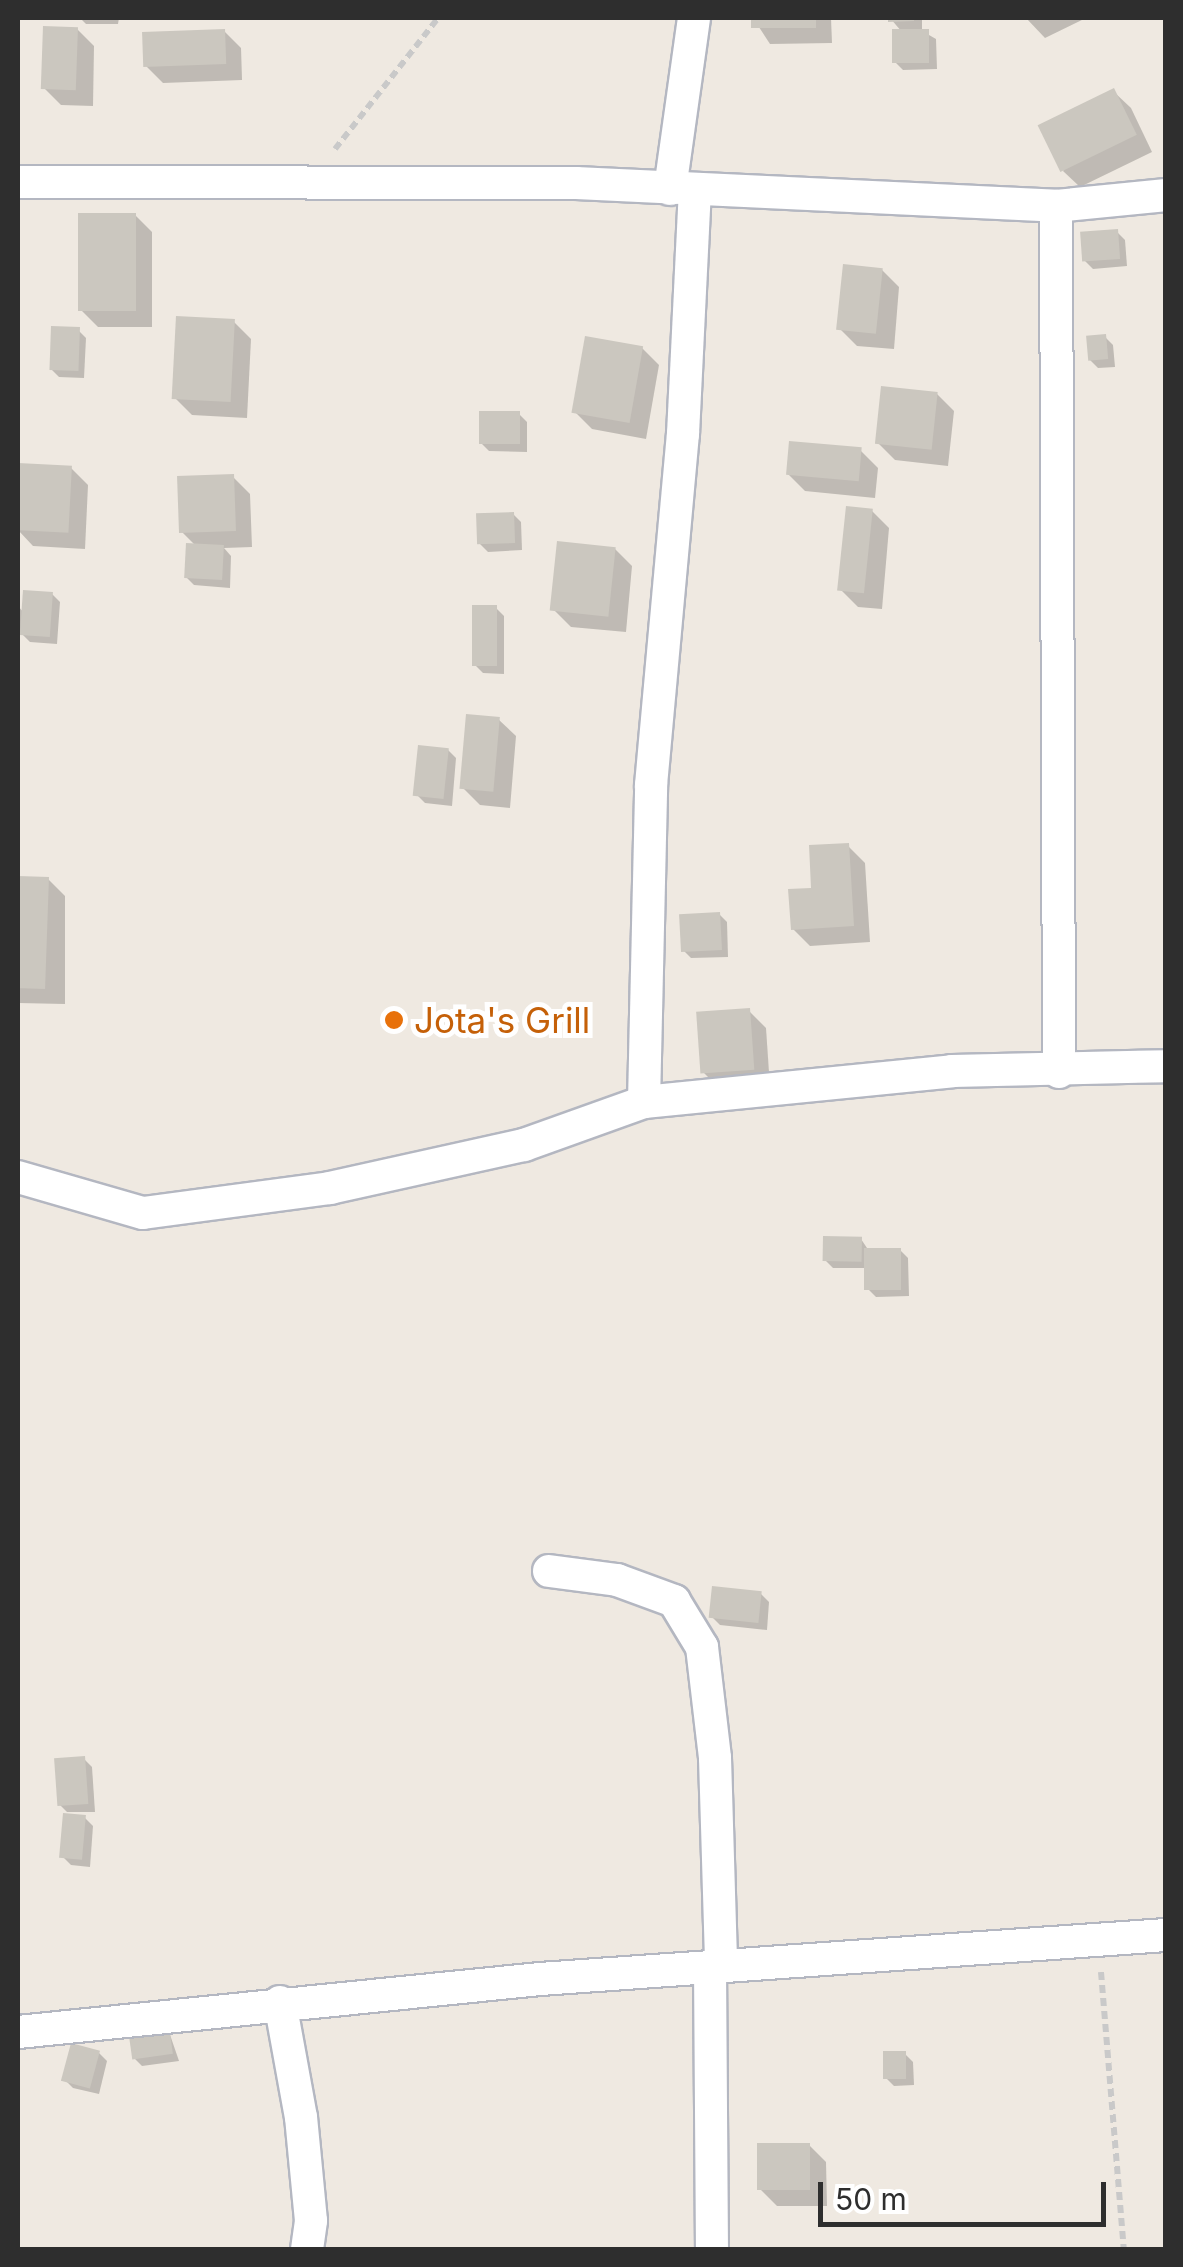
<!DOCTYPE html>
<html>
<head>
<meta charset="utf-8">
<style>
  body { margin:0 }
  #map { position:relative; width:1183px; height:2267px; overflow:hidden; background:#efe9e1; font-family:Inter,sans-serif }
  div>[style] { position:absolute }
  [style*='--x'] { left:calc(var(--x)*1px); top:calc(var(--y)*1px); width:calc(var(--w)*1px); rotate:calc(var(--a)*1deg) }
  .shadow>* { inset:0; background:#0003 }
  .building>* { inset:0; background:#cbc7bf; transform-origin:0 0 }
  .path>* { height:6px; margin-top:-3px; transform-origin:0; background:repeating-linear-gradient(90deg,#c9c9c9 0 8px,transparent 0 13px) }
  .roads { filter:drop-shadow(2px 0 #b4b7c1) drop-shadow(-2px 0 #b4b7c1) drop-shadow(0 2px #b4b7c1) drop-shadow(0 -2px #b4b7c1) }
  .minor>* { height:32px; margin:-16px; padding:0 16px; transform-origin:16px; border-radius:16px; background:#fff }
  .dots>* { width:28px; height:28px; translate:-50% -50%; box-sizing:border-box; border:5px solid #fff; border-radius:50% }
  span { translate:-50% -50%; white-space:nowrap; text-align:center; line-height:1.15; -webkit-text-stroke:10px #fff; paint-order:stroke }
  .food-label { font-size:35px; color:#c56008 }
  .left { translate:0 -50%; text-align:left }
  .frame { position:absolute; inset:0; border:20px solid #2e2e2e; pointer-events:none }
  .scale { position:absolute; left:818px; top:2182px; width:288px; height:45px; box-sizing:border-box; border:5px solid #2e2e2e; border-top:0; padding-left:12px; font-size:30px; line-height:35px; white-space:nowrap; color:#2e2e2e; -webkit-text-stroke:8px #fff; paint-order:stroke }
</style>
</head>
<body>
<div id="map">
  <div class="shadow">
    <i style="clip-path:polygon(80px 18px,119px 18px,118px 24px,86px 24px)"></i>
    <i style="clip-path:polygon(753px 18px,831px 18px,832px 43px,770px 44px)"></i>
    <i style="clip-path:polygon(890px 18px,922px 18px,922px 31px,936px 39px,937px 69px,903px 70px,895px 62px,902px 32px)"></i>
    <i style="clip-path:polygon(1026px 18px,1086px 18px,1045px 38px)"></i>
    <i style="clip-path:polygon(77px 29px,94px 46px,93px 106px,61px 105px,44px 88px)"></i>
    <i style="clip-path:polygon(224px 31px,241px 48px,242px 80px,163px 83px,146px 66px)"></i>
    <i style="clip-path:polygon(1114px 92px,1131px 108px,1152px 152px,1080px 187px,1063px 171px)"></i>
    <i style="clip-path:polygon(135px 215px,152px 232px,152px 327px,98px 327px,81px 310px)"></i>
    <i style="clip-path:polygon(1117px 232px,1125px 240px,1127px 266px,1093px 269px,1085px 261px)"></i>
    <i style="clip-path:polygon(882px 270px,899px 287px,894px 349px,857px 346px,840px 329px)"></i>
    <i style="clip-path:polygon(234px 322px,251px 339px,247px 418px,192px 415px,175px 398px)"></i>
    <i style="clip-path:polygon(78px 330px,86px 338px,84px 378px,59px 377px,51px 369px)"></i>
    <i style="clip-path:polygon(1105px 337px,1113px 345px,1115px 367px,1098px 368px,1090px 360px)"></i>
    <i style="clip-path:polygon(642px 348px,659px 365px,646px 439px,592px 429px,575px 412px)"></i>
    <i style="clip-path:polygon(937px 394px,954px 411px,948px 466px,895px 460px,878px 443px)"></i>
    <i style="clip-path:polygon(519px 414px,527px 422px,527px 452px,489px 451px,481px 443px)"></i>
    <i style="clip-path:polygon(861px 451px,878px 468px,875px 498px,805px 491px,788px 474px)"></i>
    <i style="clip-path:polygon(19px 466px,71px 468px,88px 485px,85px 549px,33px 546px,18px 530px)"></i>
    <i style="clip-path:polygon(233px 477px,250px 494px,252px 547px,224px 548px,231px 556px,230px 588px,194px 585px,186px 577px,196px 546px,182px 532px)"></i>
    <i style="clip-path:polygon(872px 511px,889px 528px,882px 609px,858px 607px,841px 590px)"></i>
    <i style="clip-path:polygon(513px 514px,521px 522px,522px 550px,488px 552px,480px 544px)"></i>
    <i style="clip-path:polygon(615px 549px,632px 566px,626px 632px,571px 627px,554px 610px)"></i>
    <i style="clip-path:polygon(52px 594px,60px 602px,57px 644px,30px 642px,18px 630px,18px 642px,18px 606px,24px 613px)"></i>
    <i style="clip-path:polygon(496px 608px,504px 616px,504px 674px,483px 673px,475px 665px)"></i>
    <i style="clip-path:polygon(498px 719px,516px 736px,510px 808px,480px 805px,463px 788px)"></i>
    <i style="clip-path:polygon(448px 750px,456px 758px,452px 806px,425px 803px,417px 795px)"></i>
    <i style="clip-path:polygon(848px 846px,865px 863px,870px 942px,810px 946px,793px 929px)"></i>
    <i style="clip-path:polygon(18px 879px,48px 879px,65px 896px,65px 1004px,18px 1003px)"></i>
    <i style="clip-path:polygon(719px 914px,727px 922px,728px 957px,691px 958px,683px 950px)"></i>
    <i style="clip-path:polygon(749px 1011px,766px 1028px,770px 1087px,721px 1090px,704px 1073px)"></i>
    <i style="clip-path:polygon(861px 1239px,869px 1251px,900px 1250px,908px 1258px,909px 1296px,876px 1297px,868px 1289px,867px 1268px,833px 1268px,825px 1260px)"></i>
    <i style="clip-path:polygon(761px 1594px,769px 1602px,767px 1630px,720px 1625px,712px 1617px)"></i>
    <i style="clip-path:polygon(84px 1759px,92px 1767px,95px 1812px,67px 1812px,59px 1804px)"></i>
    <i style="clip-path:polygon(85px 1818px,93px 1826px,90px 1867px,71px 1865px,63px 1857px)"></i>
    <i style="clip-path:polygon(168px 2029px,179px 2061px,142px 2066px,134px 2058px)"></i>
    <i style="clip-path:polygon(99px 2053px,107px 2061px,99px 2094px,73px 2088px,65px 2080px)"></i>
    <i style="clip-path:polygon(905px 2054px,913px 2062px,914px 2085px,894px 2086px,886px 2078px)"></i>
    <i style="clip-path:polygon(809px 2145px,826px 2162px,827px 2206px,777px 2206px,760px 2189px)"></i>
  </div>
  <div class="building">
    <i style="left:751px;top:18px;width:65px;height:10px"></i>
    <i style="clip-path:polygon(888px 18px,914px 18px,914px 21px,888px 22px)"></i>
    <i style="left:43px;top:26px;width:35px;height:63px;rotate:2deg"></i>
    <i style="left:225px;top:29px;width:35px;height:83px;rotate:88deg"></i>
    <i style="left:892px;top:29px;width:37px;height:34px"></i>
    <i style="left:1114px;top:88px;width:52px;height:85px;rotate:64deg"></i>
    <i style="left:78px;top:213px;width:58px;height:98px"></i>
    <i style="left:1118px;top:229px;width:30px;height:38px;rotate:86deg"></i>
    <i style="left:843px;top:264px;width:40px;height:66px;rotate:6deg"></i>
    <i style="left:176px;top:316px;width:59px;height:83px;rotate:3deg"></i>
    <i style="left:51px;top:326px;width:29px;height:44px;rotate:2deg"></i>
    <i style="left:1106px;top:334px;width:25px;height:20px;rotate:85deg"></i>
    <i style="left:585px;top:336px;width:59px;height:78px;rotate:10deg"></i>
    <i style="left:881px;top:386px;width:57px;height:58px;rotate:6deg"></i>
    <i style="left:479px;top:411px;width:41px;height:33px"></i>
    <i style="left:789px;top:441px;width:73px;height:34px;rotate:5deg"></i>
    <i style="left:18px;top:463px;width:54px;height:67px;rotate:3deg"></i>
    <i style="left:234px;top:474px;width:57px;height:57px;rotate:88deg"></i>
    <i style="left:846px;top:506px;width:27px;height:85px;rotate:6deg"></i>
    <i style="left:514px;top:512px;width:31px;height:38px;rotate:88deg"></i>
    <i style="left:557px;top:541px;width:59px;height:70px;rotate:6deg"></i>
    <i style="left:186px;top:543px;width:38px;height:35px;rotate:3deg"></i>
    <i style="left:23px;top:590px;width:30px;height:45px;rotate:4deg"></i>
    <i style="left:472px;top:605px;width:25px;height:61px"></i>
    <i style="left:466px;top:714px;width:34px;height:75px;rotate:5deg"></i>
    <i style="left:418px;top:745px;width:31px;height:51px;rotate:6deg"></i>
    <i style="clip-path:polygon(849px 843px,854px 926px,791px 930px,788px 889px,811px 888px,809px 845px)"></i>
    <i style="left:18px;top:876px;width:31px;height:112px;rotate:2deg"></i>
    <i style="left:720px;top:912px;width:38px;height:41px;rotate:87deg"></i>
    <i style="left:750px;top:1008px;width:62px;height:54px;rotate:86deg"></i>
    <i style="left:823px;top:1236px;width:39px;height:25px;rotate:1deg"></i>
    <i style="left:864px;top:1248px;width:37px;height:42px"></i>
    <i style="left:712px;top:1586px;width:50px;height:32px;rotate:6deg"></i>
    <i style="left:85px;top:1756px;width:48px;height:31px;rotate:86deg"></i>
    <i style="left:63px;top:1813px;width:23px;height:45px;rotate:5deg"></i>
    <i style="left:169px;top:2026px;width:28px;height:41px;rotate:82deg"></i>
    <i style="left:71px;top:2043px;width:30px;height:39px;rotate:15deg"></i>
    <i style="left:883px;top:2051px;width:23px;height:28px"></i>
    <i style="left:757px;top:2143px;width:53px;height:47px"></i>
  </div>
  <div class="path">
    <i style="--x:335;--y:149;--w:167;--a:-51.8"></i>
    <i style="--x:1101;--y:1972;--w:279;--a:85.3"></i>
  </div>
  <div class="roads">
    <div class="minor">
      <i style="--x:18;--y:182;--w:558;--a:0.1"></i>
      <i style="--x:576;--y:183;--w:481;--a:2.7"></i>
      <i style="--x:1056;--y:206;--w:111;--a:-5.7"></i>
      <i style="--x:670;--y:189;--w:173;--a:-82"></i>
      <i style="--x:1056;--y:206;--w:866;--a:89.8"></i>
      <i style="--x:644;--y:1102;--w:317;--a:-88.7"></i>
      <i style="--x:651;--y:785;--w:352;--a:-84.8"></i>
      <i style="--x:683;--y:434;--w:243;--a:-87.2"></i>
      <i style="--x:18;--y:1177;--w:130;--a:16.1"></i>
      <i style="--x:143;--y:1213;--w:189;--a:-7.6"></i>
      <i style="--x:330;--y:1188;--w:199;--a:-12.5"></i>
      <i style="--x:524;--y:1145;--w:127;--a:-19.7"></i>
      <i style="--x:644;--y:1102;--w:310;--a:-5.7"></i>
      <i style="--x:952;--y:1071;--w:214;--a:-1.3"></i>
      <i style="--x:549;--y:1571;--w:69;--a:7.5"></i>
      <i style="--x:617;--y:1580;--w:61;--a:20.2"></i>
      <i style="--x:674;--y:1601;--w:54;--a:58.7"></i>
      <i style="--x:702;--y:1647;--w:112;--a:83.3"></i>
      <i style="--x:715;--y:1758;--w:207;--a:88.3"></i>
      <i style="--x:710;--y:1966;--w:284;--a:89.6"></i>
      <i style="--x:280;--y:2002;--w:117;--a:79.7"></i>
      <i style="--x:301;--y:2117;--w:104;--a:84.5"></i>
      <i style="--x:311;--y:2221;--w:29;--a:98"></i>
      <i style="--x:18;--y:2032;--w:525;--a:-5.8"></i>
      <i style="--x:540;--y:1979;--w:628;--a:-4.02"></i>
    </div>
  </div>
  <div class="dots">
    <i style="left:394px;top:1020px;background:#e8710a"></i>
  </div>
  <div class="food-label">
    <span class="left" style="left:414px;top:1020px">Jota's Grill</span>
  </div>
  <div class="frame"></div>
  <div class="scale">50 m</div>
</div>
</body>
</html>
